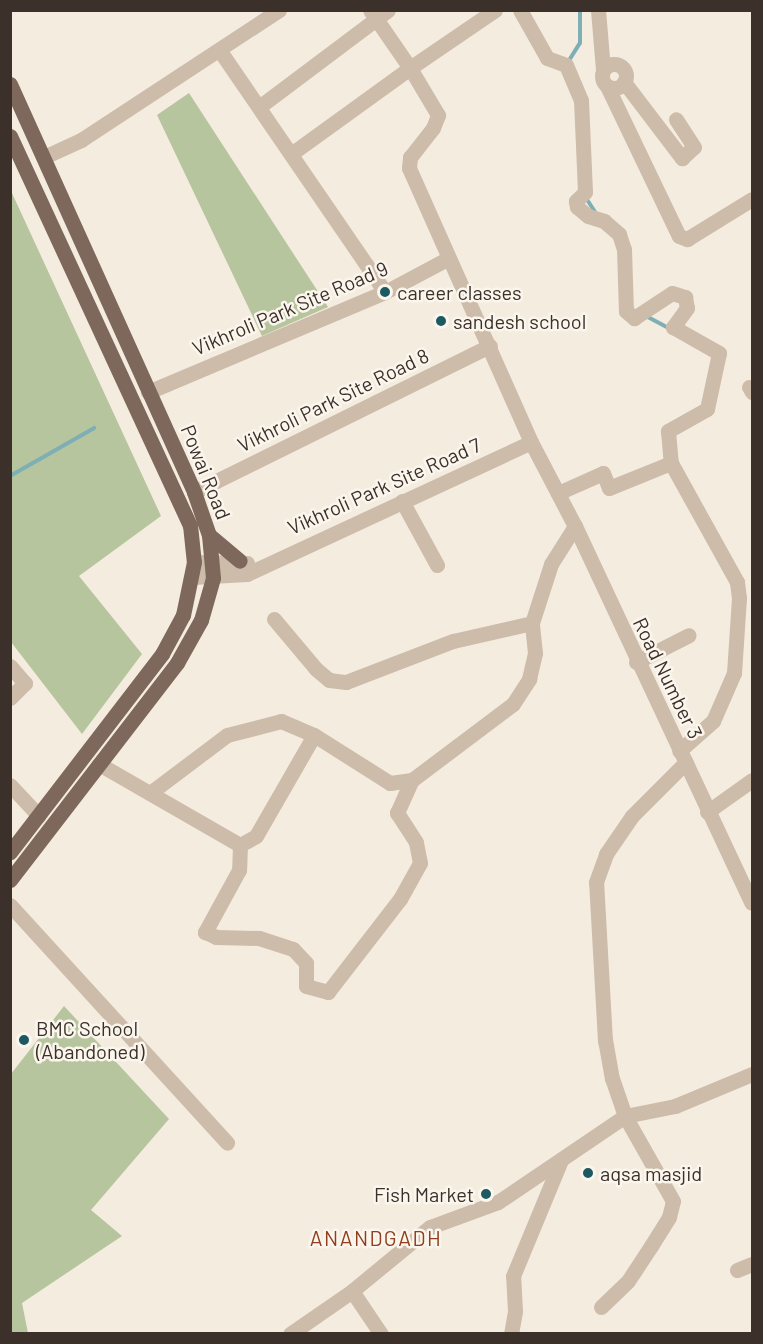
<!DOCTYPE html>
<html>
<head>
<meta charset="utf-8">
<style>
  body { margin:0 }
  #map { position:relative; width:763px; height:1344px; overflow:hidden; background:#f5ece0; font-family:Barlow,sans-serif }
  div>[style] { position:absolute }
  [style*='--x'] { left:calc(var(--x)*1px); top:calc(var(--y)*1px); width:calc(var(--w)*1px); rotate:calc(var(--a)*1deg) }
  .green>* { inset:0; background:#b7c59e }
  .stream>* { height:4px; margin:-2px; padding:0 2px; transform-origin:2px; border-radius:2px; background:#7dafb4 }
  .minor>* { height:15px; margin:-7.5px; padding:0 7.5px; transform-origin:7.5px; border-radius:7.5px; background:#cebcaa }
  .minor>.ring { margin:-7.5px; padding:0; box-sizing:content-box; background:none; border:15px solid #cebcaa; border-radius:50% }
  .major>* { height:15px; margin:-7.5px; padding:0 7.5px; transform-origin:7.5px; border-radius:7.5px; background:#7e685b }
  .dots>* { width:16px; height:16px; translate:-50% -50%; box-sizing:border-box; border:3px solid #fbf6ed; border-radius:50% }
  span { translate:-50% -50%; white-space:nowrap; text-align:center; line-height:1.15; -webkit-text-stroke:5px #fbf6ed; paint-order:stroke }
  .poi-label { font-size:20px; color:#3b302a }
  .left { translate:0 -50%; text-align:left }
  .right { translate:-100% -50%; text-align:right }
  .street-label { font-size:20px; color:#3b302a }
  .neighbourhood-label { font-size:21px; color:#903e1e; letter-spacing:1.5px }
  .frame { position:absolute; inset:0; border:12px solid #3b302a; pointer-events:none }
</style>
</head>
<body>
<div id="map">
  <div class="green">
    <i style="clip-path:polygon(189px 93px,328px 307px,262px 336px,157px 115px)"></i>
    <i style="clip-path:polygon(11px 191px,161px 516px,79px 576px,142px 654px,82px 734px,11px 642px)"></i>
    <i style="clip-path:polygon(64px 1006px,169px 1119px,91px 1210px,122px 1236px,22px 1303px,28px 1333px,11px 1333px,11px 1074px)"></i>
  </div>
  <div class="stream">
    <i style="--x:568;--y:62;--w:22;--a:-58"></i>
    <i style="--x:580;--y:43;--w:33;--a:-90"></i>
    <i style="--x:586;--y:198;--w:17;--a:57"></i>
    <i style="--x:646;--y:316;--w:26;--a:28"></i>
    <i style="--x:10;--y:476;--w:97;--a:-29.7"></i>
  </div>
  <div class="minor">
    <i style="--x:495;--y:10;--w:103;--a:145.7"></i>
    <i style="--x:410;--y:68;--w:55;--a:59.2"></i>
    <i style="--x:438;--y:115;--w:14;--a:111"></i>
    <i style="--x:433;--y:128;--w:37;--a:128"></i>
    <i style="--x:410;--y:157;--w:11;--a:95"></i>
    <i style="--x:409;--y:168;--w:300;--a:66"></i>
    <i style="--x:531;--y:442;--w:95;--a:62.4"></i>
    <i style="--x:575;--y:526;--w:416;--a:64.9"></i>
    <i style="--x:520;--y:10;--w:55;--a:60.6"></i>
    <i style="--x:547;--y:58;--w:20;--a:20"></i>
    <i style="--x:566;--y:65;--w:38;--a:67"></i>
    <i style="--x:581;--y:100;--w:92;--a:87.5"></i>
    <i style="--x:585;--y:192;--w:13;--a:135"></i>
    <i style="--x:576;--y:201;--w:6;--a:81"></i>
    <i style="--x:577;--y:207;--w:14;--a:39"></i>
    <i style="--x:588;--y:216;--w:17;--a:17"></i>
    <i style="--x:604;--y:221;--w:20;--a:41"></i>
    <i style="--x:619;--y:234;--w:16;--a:72"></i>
    <i style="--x:624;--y:249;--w:62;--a:88.2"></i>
    <i style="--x:626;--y:311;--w:11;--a:41"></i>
    <i style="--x:634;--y:318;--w:45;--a:-33.3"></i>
    <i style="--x:672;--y:293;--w:14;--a:17"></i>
    <i style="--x:685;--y:297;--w:11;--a:80"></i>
    <i style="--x:687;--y:308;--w:24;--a:126"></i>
    <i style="--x:673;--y:327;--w:53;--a:29.5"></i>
    <i style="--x:719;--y:353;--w:57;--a:102.1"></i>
    <i style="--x:707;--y:409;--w:45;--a:150.6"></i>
    <i style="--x:668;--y:431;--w:32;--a:85"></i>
    <i style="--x:671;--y:463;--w:136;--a:61"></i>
    <i style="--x:737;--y:582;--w:16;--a:83"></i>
    <i style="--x:739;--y:598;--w:75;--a:93.8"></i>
    <i style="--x:734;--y:673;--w:52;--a:113.6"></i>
    <i style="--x:713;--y:721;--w:45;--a:138.6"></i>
    <i style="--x:598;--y:10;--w:59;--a:85.2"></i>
    <i style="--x:220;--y:51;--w:292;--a:55.6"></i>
    <i class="ring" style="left:602px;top:64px;width:9px;height:9px"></i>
    <i style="--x:624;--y:82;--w:96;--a:52.7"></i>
    <i style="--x:682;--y:158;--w:16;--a:-43"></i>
    <i style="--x:694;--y:147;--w:33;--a:-123"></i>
    <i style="--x:607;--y:86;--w:166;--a:64.4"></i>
    <i style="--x:679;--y:236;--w:9;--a:21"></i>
    <i style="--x:687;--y:239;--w:76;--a:-31.6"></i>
    <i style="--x:259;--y:107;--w:161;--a:-36.9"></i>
    <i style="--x:291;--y:154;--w:147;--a:-35.9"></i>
    <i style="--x:410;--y:68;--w:70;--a:-124.6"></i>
    <i style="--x:44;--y:157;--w:41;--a:-24.7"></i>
    <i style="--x:81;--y:140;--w:237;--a:-33.3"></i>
    <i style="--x:749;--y:387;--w:6;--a:59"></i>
    <i style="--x:148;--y:392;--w:257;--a:-22.9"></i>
    <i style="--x:385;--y:292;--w:70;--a:-28"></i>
    <i style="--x:194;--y:492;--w:330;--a:-26.3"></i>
    <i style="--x:558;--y:493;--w:49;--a:-24"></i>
    <i style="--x:603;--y:473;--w:16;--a:68"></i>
    <i style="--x:609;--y:488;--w:67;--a:-22"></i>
    <i style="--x:402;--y:501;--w:73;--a:61.3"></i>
    <i style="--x:194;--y:562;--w:53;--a:1.1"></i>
    <i style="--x:193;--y:577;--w:54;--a:-3.2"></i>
    <i style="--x:247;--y:574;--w:313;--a:-24.9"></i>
    <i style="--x:274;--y:619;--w:65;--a:50"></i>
    <i style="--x:316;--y:669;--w:17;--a:40"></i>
    <i style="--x:329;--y:680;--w:17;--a:7"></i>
    <i style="--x:346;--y:682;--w:115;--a:-21"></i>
    <i style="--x:453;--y:641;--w:81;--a:-12.8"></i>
    <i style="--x:636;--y:662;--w:59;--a:-27"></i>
    <i style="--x:10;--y:666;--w:23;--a:49"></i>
    <i style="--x:25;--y:683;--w:21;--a:135"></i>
    <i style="--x:99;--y:764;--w:163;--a:29.9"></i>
    <i style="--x:240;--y:845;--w:18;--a:-29"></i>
    <i style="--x:256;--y:836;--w:116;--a:-60.1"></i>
    <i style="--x:10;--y:785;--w:42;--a:46.9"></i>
    <i style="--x:150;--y:793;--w:96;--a:-37"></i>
    <i style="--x:227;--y:735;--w:56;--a:-14.5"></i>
    <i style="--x:281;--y:721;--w:36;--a:23"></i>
    <i style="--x:314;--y:735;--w:90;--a:32.3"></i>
    <i style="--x:390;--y:783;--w:22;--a:-8"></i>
    <i style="--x:412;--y:780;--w:126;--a:-37"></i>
    <i style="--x:513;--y:704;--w:30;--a:-57"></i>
    <i style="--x:529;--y:679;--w:27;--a:-77"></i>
    <i style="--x:535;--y:653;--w:30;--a:-96"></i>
    <i style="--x:532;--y:623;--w:62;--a:-72.1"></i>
    <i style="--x:551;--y:564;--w:45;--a:-57.7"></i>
    <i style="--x:707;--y:812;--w:55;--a:-35.4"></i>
    <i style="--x:240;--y:845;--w:25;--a:92"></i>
    <i style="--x:239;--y:870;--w:71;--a:118.7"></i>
    <i style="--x:205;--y:932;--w:12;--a:24"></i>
    <i style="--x:216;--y:937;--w:43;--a:1.3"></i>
    <i style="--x:259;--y:938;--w:36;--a:18"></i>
    <i style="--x:293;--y:949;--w:19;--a:47"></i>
    <i style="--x:306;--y:963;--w:23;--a:90"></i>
    <i style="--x:306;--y:986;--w:23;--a:15"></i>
    <i style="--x:328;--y:992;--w:118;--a:-52.3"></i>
    <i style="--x:400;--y:899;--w:41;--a:-60.9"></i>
    <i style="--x:420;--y:863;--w:21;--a:-101"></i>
    <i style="--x:416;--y:842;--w:35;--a:-123"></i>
    <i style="--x:397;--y:813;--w:36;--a:-66"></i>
    <i style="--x:10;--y:905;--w:322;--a:47.6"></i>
    <i style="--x:737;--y:1270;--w:16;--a:-22"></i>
    <i style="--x:352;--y:1291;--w:52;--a:56"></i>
    <i style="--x:601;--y:1307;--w:37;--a:-44"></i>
    <i style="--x:628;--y:1281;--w:42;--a:-56.7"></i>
    <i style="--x:651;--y:1246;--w:34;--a:-58"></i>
    <i style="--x:669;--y:1217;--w:16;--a:-76"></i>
    <i style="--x:673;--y:1201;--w:98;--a:-119.5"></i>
    <i style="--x:625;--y:1116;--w:39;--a:-109"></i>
    <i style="--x:612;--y:1079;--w:39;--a:-100"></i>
    <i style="--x:605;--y:1041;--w:159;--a:-93.2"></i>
    <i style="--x:596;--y:882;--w:30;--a:-70"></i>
    <i style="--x:606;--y:854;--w:46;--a:-55.6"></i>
    <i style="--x:632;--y:816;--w:76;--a:-45"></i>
    <i style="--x:290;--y:1334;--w:75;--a:-34.7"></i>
    <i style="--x:352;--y:1291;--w:101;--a:-39.4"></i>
    <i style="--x:430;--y:1227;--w:72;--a:-20.2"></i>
    <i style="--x:498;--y:1202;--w:153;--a:-34.1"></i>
    <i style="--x:625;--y:1116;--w:51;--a:-11.3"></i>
    <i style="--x:675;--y:1106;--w:83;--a:-22.6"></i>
    <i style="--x:511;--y:1334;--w:23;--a:-80"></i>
    <i style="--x:515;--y:1311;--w:35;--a:-93"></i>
    <i style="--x:513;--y:1276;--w:126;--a:-67.5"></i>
  </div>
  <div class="major">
    <i style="--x:10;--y:84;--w:448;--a:65.7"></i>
    <i style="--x:194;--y:492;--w:46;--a:70.8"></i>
    <i style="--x:209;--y:535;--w:43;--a:84.7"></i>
    <i style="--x:213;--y:578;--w:44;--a:105.9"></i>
    <i style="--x:201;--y:620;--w:49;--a:119.2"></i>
    <i style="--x:177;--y:663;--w:274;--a:127.6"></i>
    <i style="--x:10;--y:136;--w:429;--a:65.2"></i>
    <i style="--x:190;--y:525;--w:37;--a:84"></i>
    <i style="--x:194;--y:562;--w:54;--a:101.7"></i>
    <i style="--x:183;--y:615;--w:44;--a:118.3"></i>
    <i style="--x:162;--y:654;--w:250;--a:127.5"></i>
    <i style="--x:209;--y:535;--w:40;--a:40"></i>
  </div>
  <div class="dots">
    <i style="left:385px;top:292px;background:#1c5960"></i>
    <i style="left:441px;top:321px;background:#1c5960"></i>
    <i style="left:24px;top:1040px;background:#1c5960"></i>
    <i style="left:588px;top:1173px;background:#1c5960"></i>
    <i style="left:486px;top:1194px;background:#1c5960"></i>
  </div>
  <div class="poi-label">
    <span class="left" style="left:397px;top:292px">career classes</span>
    <span class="left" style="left:453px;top:321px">sandesh school</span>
    <span class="left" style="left:36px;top:1040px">BMC School<br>(Abandoned)</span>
    <span class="left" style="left:600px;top:1173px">aqsa masjid</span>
    <span class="right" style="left:474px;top:1194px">Fish Market</span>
  </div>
  <div class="street-label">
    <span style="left:290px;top:308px;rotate:-23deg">Vikhroli Park Site Road 9</span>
    <span style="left:333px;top:400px;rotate:-26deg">Vikhroli Park Site Road 8</span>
    <span style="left:206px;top:472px;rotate:68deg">Powai Road</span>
    <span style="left:384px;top:486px;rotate:-24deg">Vikhroli Park Site Road 7</span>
    <span style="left:668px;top:678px;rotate:64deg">Road Number 3</span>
  </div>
  <div class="neighbourhood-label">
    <span style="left:376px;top:1238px">ANANDGADH</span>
  </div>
  <div class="frame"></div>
</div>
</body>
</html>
